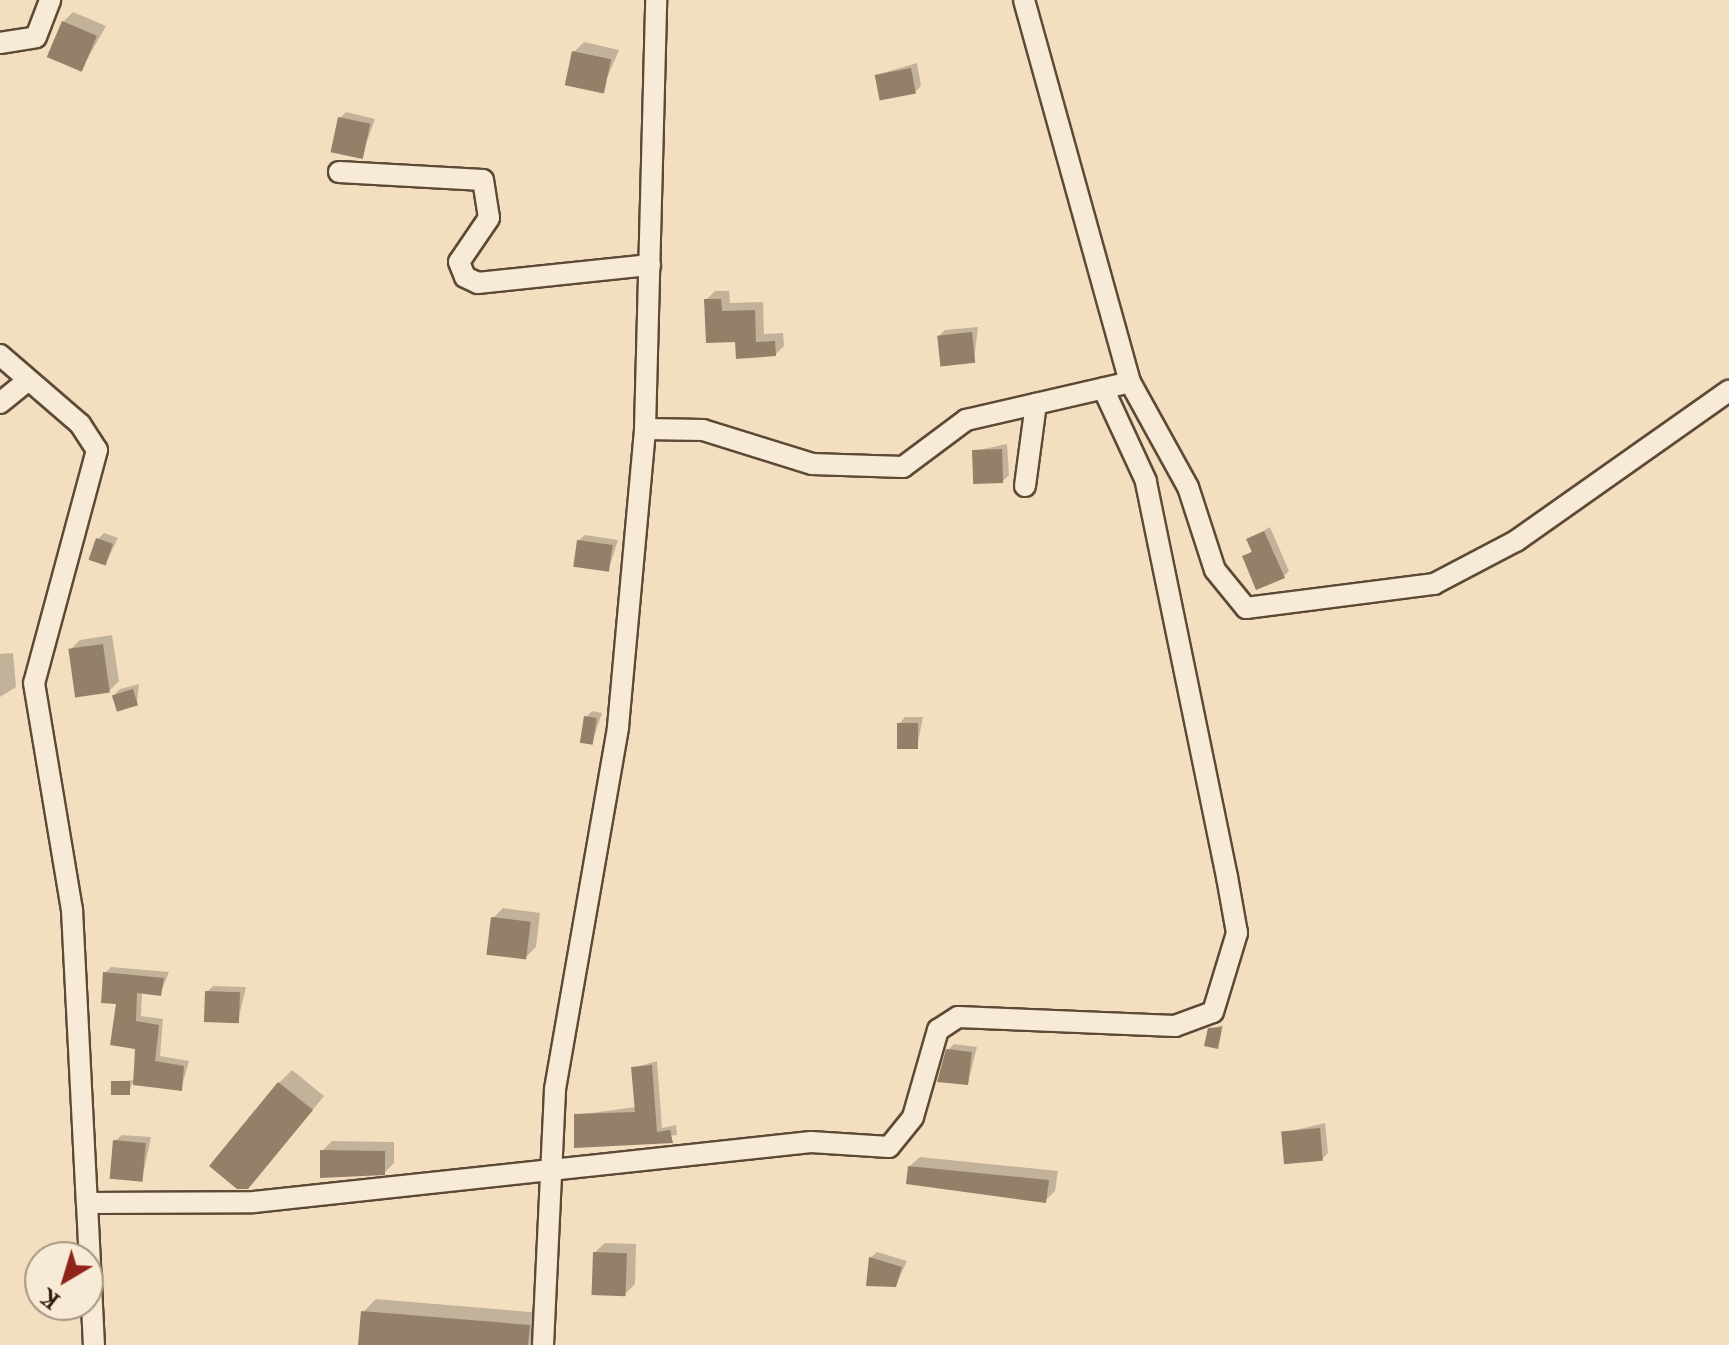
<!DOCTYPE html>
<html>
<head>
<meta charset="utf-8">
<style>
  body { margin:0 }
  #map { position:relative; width:1729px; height:1345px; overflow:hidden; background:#f3dfc0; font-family:"IM FELL French Canon",serif }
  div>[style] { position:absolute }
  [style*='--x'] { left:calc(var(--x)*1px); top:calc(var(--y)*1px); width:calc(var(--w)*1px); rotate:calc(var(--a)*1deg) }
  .shadow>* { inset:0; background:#0003 }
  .building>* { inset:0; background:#938068; transform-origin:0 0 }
  .roads { filter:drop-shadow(2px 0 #5d4a36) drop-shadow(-2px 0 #5d4a36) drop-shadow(0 2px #5d4a36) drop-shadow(0 -2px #5d4a36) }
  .street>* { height:20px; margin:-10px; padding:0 10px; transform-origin:10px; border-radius:10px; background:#f7ead6 }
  span { translate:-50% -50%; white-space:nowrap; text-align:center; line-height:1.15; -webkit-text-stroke:6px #f7ead6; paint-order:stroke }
  .north { position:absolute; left:24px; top:1241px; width:80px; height:80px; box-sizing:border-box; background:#f7ead6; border:2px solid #a59684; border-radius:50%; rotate:218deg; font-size:22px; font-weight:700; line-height:32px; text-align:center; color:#2b1908 }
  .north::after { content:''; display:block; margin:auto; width:28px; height:36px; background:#8f2418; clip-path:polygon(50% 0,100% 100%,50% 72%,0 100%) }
</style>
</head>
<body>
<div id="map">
  <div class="shadow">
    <i style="clip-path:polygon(73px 12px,106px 26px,80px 72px,63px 22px)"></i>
    <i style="clip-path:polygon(584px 42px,619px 50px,600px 94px,574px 52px)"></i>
    <i style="clip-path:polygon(917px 63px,921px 86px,915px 92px,876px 75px)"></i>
    <i style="clip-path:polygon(346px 112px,375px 119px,361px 158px,340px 118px)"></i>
    <i style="clip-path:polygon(715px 291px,729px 291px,730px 303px,763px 302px,764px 334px,783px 333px,784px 346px,775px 355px,737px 340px,706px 300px)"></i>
    <i style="clip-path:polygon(978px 327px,974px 361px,939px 336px,945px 330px)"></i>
    <i style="clip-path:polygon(1007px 444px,1009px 475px,1003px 481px,974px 451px)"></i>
    <i style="clip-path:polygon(1270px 527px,1289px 571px,1284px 576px,1244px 557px,1253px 550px,1248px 540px)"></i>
    <i style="clip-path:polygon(104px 533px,118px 538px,106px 563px,98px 539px)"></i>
    <i style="clip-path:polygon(585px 535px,618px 540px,608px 571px,578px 541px)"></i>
    <i style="clip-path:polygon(112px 635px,119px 681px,109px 691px,70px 650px,80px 640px)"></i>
    <i style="clip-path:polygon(13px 653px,16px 687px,0 697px,0 654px)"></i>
    <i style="clip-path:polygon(139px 684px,137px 703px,114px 695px,120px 689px)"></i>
    <i style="clip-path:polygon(592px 711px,602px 713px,592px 743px,586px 717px)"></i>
    <i style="clip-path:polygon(905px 717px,923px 717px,917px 747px,899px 724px)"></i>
    <i style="clip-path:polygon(503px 908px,540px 913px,536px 947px,526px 957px,493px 918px)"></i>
    <i style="clip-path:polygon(111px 967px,169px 972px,160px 994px,142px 992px,141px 1016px,163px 1019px,160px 1056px,189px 1061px,181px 1089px,132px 1083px,129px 1093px,113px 1082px,135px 1080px,137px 1048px,105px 973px)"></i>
    <i style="clip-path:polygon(213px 986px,246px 987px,238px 1021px,207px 992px)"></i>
    <i style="clip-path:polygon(1223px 1025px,1219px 1044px,1217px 1046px,1210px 1029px)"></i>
    <i style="clip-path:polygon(954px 1044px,977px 1047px,968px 1083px,948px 1050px)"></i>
    <i style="clip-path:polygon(657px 1061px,662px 1128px,676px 1125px,677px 1135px,576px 1146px,576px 1115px,636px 1107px,633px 1068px)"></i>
    <i style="clip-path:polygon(292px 1070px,324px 1096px,261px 1173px,279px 1083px)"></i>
    <i style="clip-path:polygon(1325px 1123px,1328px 1153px,1322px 1159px,1283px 1133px)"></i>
    <i style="clip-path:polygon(122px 1135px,151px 1137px,142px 1180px,115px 1141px)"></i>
    <i style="clip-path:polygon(332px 1141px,394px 1142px,394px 1163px,384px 1173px,322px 1151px)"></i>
    <i style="clip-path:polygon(920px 1157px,1058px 1171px,1055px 1191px,1046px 1200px,910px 1166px)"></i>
    <i style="clip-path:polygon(605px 1243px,636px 1244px,635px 1284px,625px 1294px,595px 1252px)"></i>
    <i style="clip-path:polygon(877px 1252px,907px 1261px,896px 1285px,870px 1258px)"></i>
    <i style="clip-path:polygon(376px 1299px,542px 1313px,539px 1345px,360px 1345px,363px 1312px)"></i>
  </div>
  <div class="building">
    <i style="left:62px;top:21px;width:38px;height:39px;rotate:23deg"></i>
    <i style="left:572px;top:51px;width:40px;height:35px;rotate:12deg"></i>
    <i style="left:911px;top:68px;width:26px;height:37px;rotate:79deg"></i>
    <i style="left:338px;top:117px;width:33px;height:36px;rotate:12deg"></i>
    <i style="clip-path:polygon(704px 299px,721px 299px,722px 311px,755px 310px,756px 342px,775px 341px,776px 356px,736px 359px,735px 342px,706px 343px)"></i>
    <i style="left:972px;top:332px;width:31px;height:35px;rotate:84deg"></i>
    <i style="left:1002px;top:449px;width:34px;height:30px;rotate:88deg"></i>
    <i style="clip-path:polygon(1264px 531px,1285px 578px,1256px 590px,1242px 556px,1252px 552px,1246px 539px)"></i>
    <i style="left:96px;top:538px;width:18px;height:23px;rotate:19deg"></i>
    <i style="left:577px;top:540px;width:36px;height:27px;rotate:8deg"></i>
    <i style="left:103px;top:644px;width:49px;height:35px;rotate:82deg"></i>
    <i style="left:133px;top:689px;width:17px;height:22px;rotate:73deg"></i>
    <i style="left:584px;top:716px;width:13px;height:27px;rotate:9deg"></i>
    <i style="left:897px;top:723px;width:21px;height:26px"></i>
    <i style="left:491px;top:917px;width:40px;height:38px;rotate:7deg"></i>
    <i style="clip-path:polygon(103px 972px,164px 978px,161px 996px,137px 993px,136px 1021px,159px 1025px,155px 1061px,184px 1066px,182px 1091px,133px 1085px,135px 1049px,110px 1045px,116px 1004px,101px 1003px)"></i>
    <i style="left:205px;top:991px;width:35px;height:31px;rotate:2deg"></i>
    <i style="clip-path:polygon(1222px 1027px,1218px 1049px,1204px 1046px,1208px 1028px)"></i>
    <i style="clip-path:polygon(946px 1049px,972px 1052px,968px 1085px,937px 1082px)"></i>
    <i style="clip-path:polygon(652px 1065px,657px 1132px,670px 1130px,673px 1143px,574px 1148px,574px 1114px,635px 1112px,631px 1067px)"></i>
    <i style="left:111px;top:1081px;width:19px;height:14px"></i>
    <i style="clip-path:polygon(278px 1082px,313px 1110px,248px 1189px,237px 1189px,209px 1166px)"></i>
    <i style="left:1320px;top:1128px;width:33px;height:39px;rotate:85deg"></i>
    <i style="left:113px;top:1140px;width:33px;height:39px;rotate:5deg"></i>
    <i style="clip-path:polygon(320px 1150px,385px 1151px,385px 1175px,320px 1178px)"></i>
    <i style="clip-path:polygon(908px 1166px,1049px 1180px,1046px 1203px,906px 1184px)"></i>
    <i style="left:593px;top:1252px;width:34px;height:43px;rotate:2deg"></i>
    <i style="clip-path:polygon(869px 1257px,902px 1267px,896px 1287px,866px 1286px)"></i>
    <i style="clip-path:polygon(361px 1311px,530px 1325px,528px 1345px,358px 1345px)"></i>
  </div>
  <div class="roads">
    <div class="street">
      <i style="--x:1024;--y:0;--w:396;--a:74.5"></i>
      <i style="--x:0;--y:43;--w:36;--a:-9"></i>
      <i style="--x:36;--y:37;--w:40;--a:-69"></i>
      <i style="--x:339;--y:172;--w:144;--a:3.2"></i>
      <i style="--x:483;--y:180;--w:38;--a:81"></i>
      <i style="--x:489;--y:218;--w:53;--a:124.3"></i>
      <i style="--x:459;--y:262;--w:16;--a:68"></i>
      <i style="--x:465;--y:277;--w:14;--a:25"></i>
      <i style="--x:478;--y:283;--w:173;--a:-6"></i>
      <i style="--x:0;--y:355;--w:106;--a:40.8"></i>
      <i style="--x:80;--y:424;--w:31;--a:57"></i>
      <i style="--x:97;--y:450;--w:241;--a:105.1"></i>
      <i style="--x:34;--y:683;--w:230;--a:80.5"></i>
      <i style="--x:72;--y:910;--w:293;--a:87.1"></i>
      <i style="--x:87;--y:1203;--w:167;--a:-0.3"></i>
      <i style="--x:254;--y:1202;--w:560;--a:-6.15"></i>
      <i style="--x:811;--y:1142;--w:78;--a:3.7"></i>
      <i style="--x:889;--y:1147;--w:38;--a:-51"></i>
      <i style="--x:913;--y:1117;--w:91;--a:-74"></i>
      <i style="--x:938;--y:1030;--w:24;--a:-33"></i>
      <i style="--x:958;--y:1017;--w:217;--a:2.4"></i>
      <i style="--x:1175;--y:1026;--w:40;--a:-20.2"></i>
      <i style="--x:1213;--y:1012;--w:83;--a:-73.1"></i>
      <i style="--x:1237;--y:933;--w:57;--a:-100.1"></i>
      <i style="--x:1227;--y:877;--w:404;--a:-101.6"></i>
      <i style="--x:1146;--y:481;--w:102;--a:-114.8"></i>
      <i style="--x:0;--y:403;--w:33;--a:-39"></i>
      <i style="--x:645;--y:429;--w:58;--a:1"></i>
      <i style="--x:703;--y:430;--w:114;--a:17.3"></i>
      <i style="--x:812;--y:464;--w:91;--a:1.9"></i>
      <i style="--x:903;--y:467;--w:79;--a:-36.7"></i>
      <i style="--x:966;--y:420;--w:168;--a:-13"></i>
      <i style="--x:1130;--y:382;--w:120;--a:61.1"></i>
      <i style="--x:1188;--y:487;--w:87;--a:72"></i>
      <i style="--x:1215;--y:570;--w:49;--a:50.8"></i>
      <i style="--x:1246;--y:608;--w:190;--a:-7.3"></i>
      <i style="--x:1434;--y:584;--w:93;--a:-27.7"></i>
      <i style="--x:1516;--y:541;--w:261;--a:-35.2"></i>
      <i style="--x:1025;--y:486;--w:83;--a:-82.4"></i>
      <i style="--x:87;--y:1203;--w:142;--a:87.2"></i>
      <i style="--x:543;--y:1345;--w:256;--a:-87.3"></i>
      <i style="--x:555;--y:1089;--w:367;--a:-80.1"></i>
      <i style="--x:618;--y:727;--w:299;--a:-84.8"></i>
      <i style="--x:645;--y:429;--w:429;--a:-88.5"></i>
    </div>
  </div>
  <div class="north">K</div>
</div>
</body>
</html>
